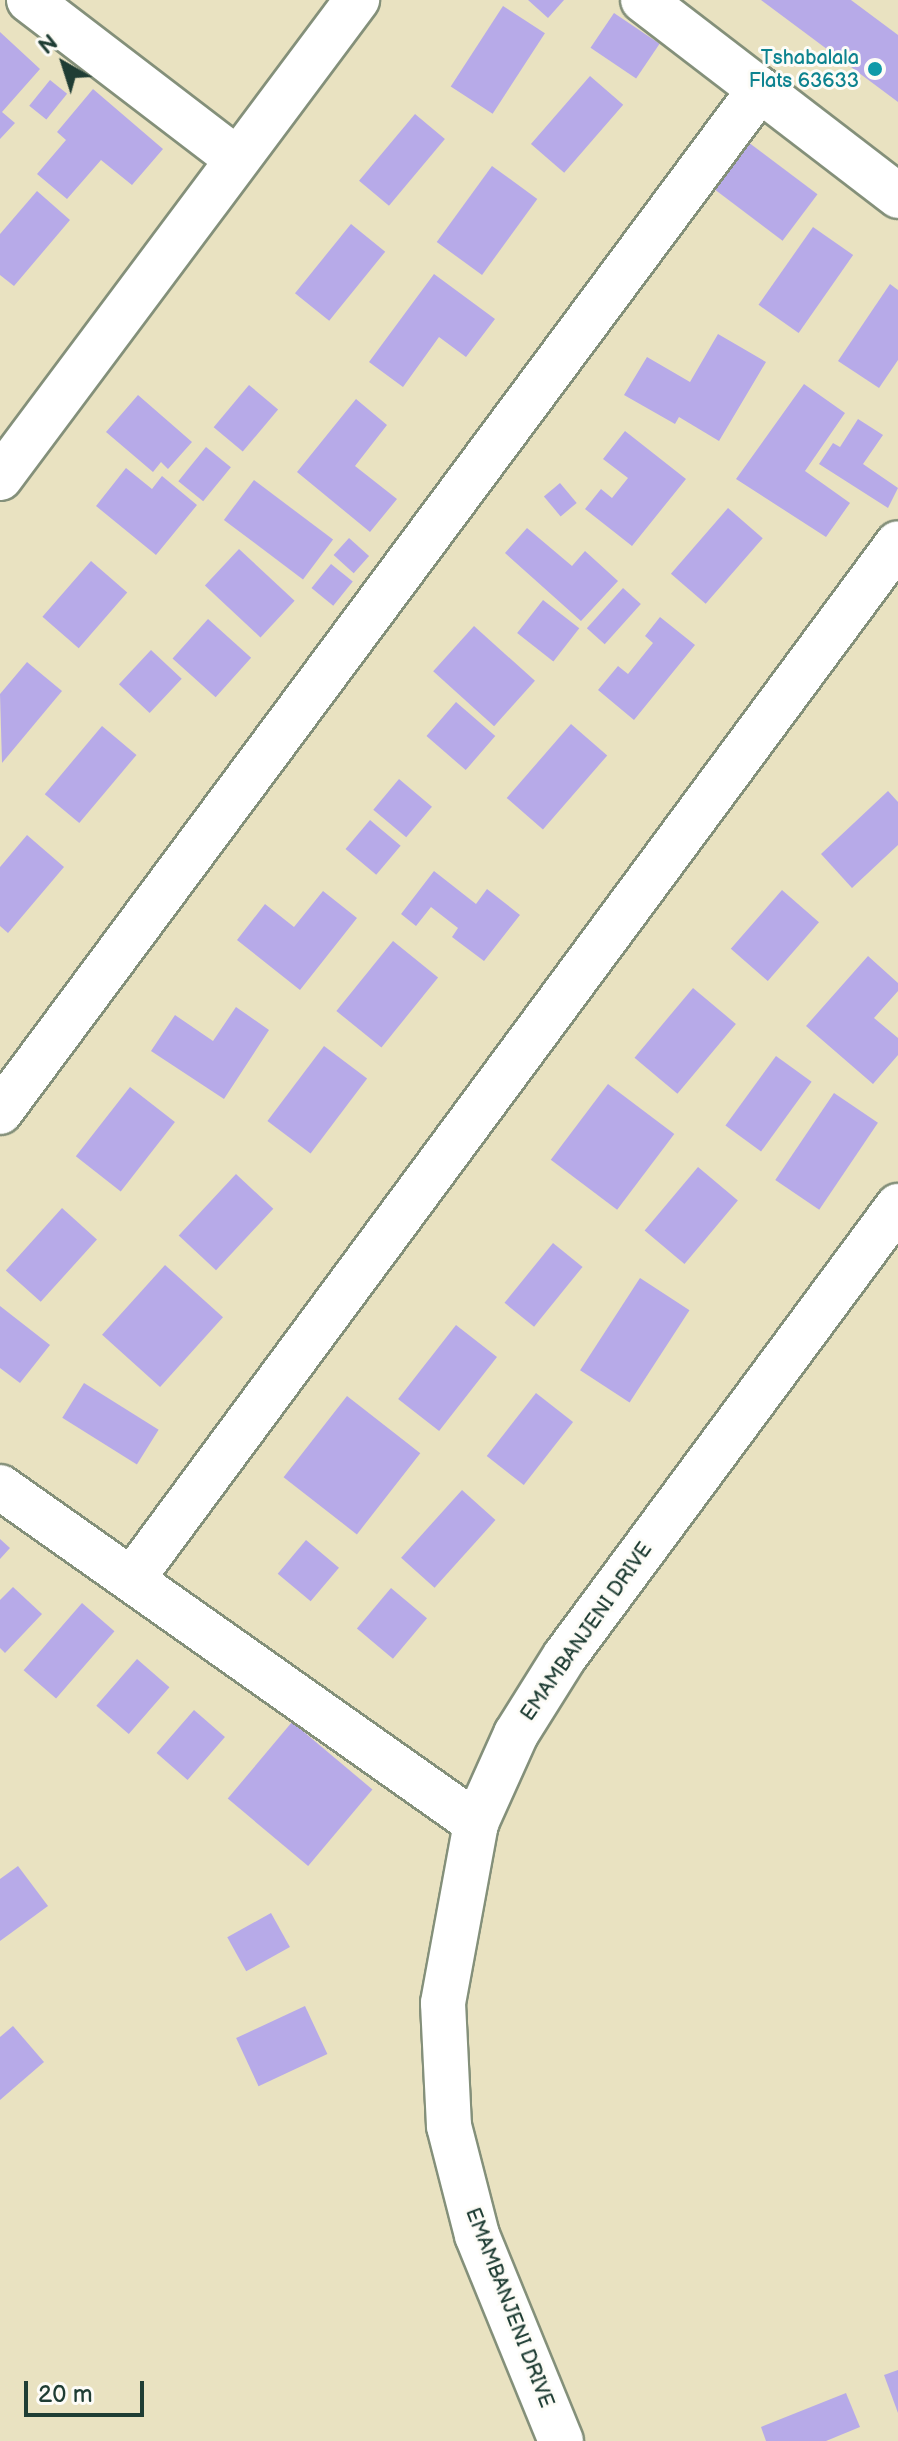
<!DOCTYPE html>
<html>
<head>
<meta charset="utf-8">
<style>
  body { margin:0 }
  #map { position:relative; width:898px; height:2441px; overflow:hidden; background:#e9e2c1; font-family:"Balsamiq Sans",sans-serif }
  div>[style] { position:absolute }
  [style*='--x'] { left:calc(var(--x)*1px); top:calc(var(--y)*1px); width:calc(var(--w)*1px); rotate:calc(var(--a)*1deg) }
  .building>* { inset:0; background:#b7aae8; transform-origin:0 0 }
  .roads { filter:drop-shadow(2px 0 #84907a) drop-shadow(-2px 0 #84907a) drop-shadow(0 2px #84907a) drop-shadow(0 -2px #84907a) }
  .street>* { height:44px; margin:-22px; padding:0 22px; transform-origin:22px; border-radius:22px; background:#fff }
  .dots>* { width:22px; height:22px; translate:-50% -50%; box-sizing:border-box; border:4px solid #fdfcf7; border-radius:50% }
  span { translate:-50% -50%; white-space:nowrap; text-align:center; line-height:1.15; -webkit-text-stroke:6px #fdfcf7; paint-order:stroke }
  .culture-label { font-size:20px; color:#0d838f }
  .right { translate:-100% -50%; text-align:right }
  .street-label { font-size:20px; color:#1f3d34 }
  .north { position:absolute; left:24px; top:24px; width:80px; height:80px; -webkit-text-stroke:6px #fdfcf7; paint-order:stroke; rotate:321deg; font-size:22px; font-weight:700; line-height:32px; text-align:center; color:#1f3d34 }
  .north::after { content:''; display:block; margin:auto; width:28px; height:36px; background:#1f3d34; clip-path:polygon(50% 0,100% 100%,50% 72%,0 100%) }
  .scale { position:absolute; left:24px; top:2381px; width:120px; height:36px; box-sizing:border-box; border:4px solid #1f3d34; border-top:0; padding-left:10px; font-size:24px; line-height:28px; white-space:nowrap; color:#1f3d34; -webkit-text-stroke:6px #fdfcf7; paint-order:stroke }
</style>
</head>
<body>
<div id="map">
  <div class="building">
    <i style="clip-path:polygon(528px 0,564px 0,548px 18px)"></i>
    <i style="clip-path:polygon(761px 0,851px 0,898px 35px,898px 102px)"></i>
    <i style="left:503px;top:6px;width:50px;height:96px;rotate:33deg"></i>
    <i style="left:614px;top:13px;width:55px;height:42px;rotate:34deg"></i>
    <i style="clip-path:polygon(0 32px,40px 69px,2px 112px,15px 123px,0 139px)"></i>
    <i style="left:590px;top:76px;width:44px;height:90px;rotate:41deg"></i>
    <i style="left:50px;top:80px;width:22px;height:33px;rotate:39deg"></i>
    <i style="clip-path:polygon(93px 89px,163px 149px,132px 185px,101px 160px,67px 199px,37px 174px,66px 140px,57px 132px)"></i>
    <i style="left:415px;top:114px;width:39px;height:87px;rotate:40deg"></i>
    <i style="left:748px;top:142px;width:87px;height:58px;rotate:37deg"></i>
    <i style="left:492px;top:166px;width:56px;height:94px;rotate:36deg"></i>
    <i style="clip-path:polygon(37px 191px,70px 220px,14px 286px,0 275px,0 234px)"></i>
    <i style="left:351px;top:224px;width:44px;height:89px;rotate:39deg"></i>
    <i style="left:813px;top:227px;width:49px;height:95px;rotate:35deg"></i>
    <i style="clip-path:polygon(434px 274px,495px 319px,466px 357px,439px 337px,403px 387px,369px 362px)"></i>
    <i style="clip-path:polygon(890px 284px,898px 290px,898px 360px,879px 388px,838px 361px)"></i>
    <i style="clip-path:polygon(718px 334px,766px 362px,719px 441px,679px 417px,675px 424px,624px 395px,647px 357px,690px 382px)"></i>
    <i style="clip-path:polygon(804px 384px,845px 413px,805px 471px,850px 503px,826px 537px,736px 479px)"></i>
    <i style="left:249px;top:385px;width:38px;height:55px;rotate:40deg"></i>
    <i style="clip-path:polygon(138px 395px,192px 442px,168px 469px,161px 462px,153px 472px,106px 432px)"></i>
    <i style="clip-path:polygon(356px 399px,387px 425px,355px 466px,397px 499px,370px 532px,297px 472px)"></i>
    <i style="clip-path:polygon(858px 419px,883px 435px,863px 464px,898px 488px,888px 508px,819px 464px,833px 443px,840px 447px)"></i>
    <i style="clip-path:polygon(625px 431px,686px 479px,632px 546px,585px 509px,601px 489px,612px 498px,628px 478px,603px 459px)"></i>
    <i style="left:206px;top:447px;width:32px;height:44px;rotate:39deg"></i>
    <i style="clip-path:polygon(126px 468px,152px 489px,162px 476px,197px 505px,156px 555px,96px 506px)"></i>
    <i style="left:254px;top:480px;width:99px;height:50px;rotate:37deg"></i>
    <i style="left:560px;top:483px;width:26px;height:21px;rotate:50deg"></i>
    <i style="left:728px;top:508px;width:46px;height:87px;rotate:41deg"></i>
    <i style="clip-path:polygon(527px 528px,572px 566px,585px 551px,618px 581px,581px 621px,505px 553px)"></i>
    <i style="left:349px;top:538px;width:27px;height:23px;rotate:42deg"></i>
    <i style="left:239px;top:549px;width:76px;height:50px;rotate:43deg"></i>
    <i style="left:91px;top:561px;width:48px;height:74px;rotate:41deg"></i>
    <i style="left:331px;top:564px;width:28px;height:31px;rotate:39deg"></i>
    <i style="left:623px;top:588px;width:24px;height:54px;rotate:42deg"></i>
    <i style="left:543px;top:600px;width:46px;height:42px;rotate:38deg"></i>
    <i style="clip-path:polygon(660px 617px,695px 645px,634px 720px,598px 690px,618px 666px,628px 674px,653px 643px,645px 636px)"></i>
    <i style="left:208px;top:619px;width:58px;height:53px;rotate:42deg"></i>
    <i style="left:474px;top:626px;width:82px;height:61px;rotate:42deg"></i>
    <i style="left:151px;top:650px;width:42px;height:47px;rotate:43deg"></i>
    <i style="clip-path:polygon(27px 662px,62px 691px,2px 763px,0 694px)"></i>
    <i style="left:456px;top:702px;width:52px;height:45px;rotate:41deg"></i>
    <i style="left:571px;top:724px;width:48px;height:98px;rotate:41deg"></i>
    <i style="left:102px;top:726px;width:45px;height:89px;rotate:40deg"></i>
    <i style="left:399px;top:779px;width:43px;height:40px;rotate:40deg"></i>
    <i style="clip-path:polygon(888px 791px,898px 802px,898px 845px,852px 888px,821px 854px)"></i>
    <i style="left:370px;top:820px;width:40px;height:38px;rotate:40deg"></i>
    <i style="clip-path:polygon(27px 835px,64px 867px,8px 933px,0 926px,0 867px)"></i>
    <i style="clip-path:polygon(434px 871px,476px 904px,487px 889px,520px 915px,484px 961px,452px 937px,458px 928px,431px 907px,416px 926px,401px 914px)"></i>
    <i style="left:782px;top:890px;width:49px;height:78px;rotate:41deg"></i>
    <i style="clip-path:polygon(323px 891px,357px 918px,300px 990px,237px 940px,265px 904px,294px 927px)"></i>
    <i style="left:393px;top:941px;width:58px;height:90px;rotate:39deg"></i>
    <i style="clip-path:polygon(868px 956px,898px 983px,898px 991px,874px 1018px,898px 1038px,898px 1055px,873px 1084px,806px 1026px)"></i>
    <i style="left:693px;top:988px;width:56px;height:91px;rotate:40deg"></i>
    <i style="clip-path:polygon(236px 1007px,269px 1030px,224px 1099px,151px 1051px,175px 1015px,213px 1041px)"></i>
    <i style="left:324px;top:1046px;width:54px;height:94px;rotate:37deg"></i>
    <i style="left:776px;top:1056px;width:44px;height:86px;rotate:36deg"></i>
    <i style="left:608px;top:1084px;width:83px;height:95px;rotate:37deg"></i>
    <i style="left:130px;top:1087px;width:57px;height:88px;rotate:38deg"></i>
    <i style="left:834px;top:1093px;width:53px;height:105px;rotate:34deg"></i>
    <i style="left:698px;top:1167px;width:52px;height:83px;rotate:40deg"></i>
    <i style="left:236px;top:1174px;width:51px;height:84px;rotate:43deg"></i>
    <i style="left:62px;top:1208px;width:47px;height:84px;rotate:42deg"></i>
    <i style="left:553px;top:1243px;width:38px;height:77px;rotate:39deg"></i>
    <i style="left:165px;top:1265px;width:78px;height:94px;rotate:42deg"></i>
    <i style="left:640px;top:1278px;width:59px;height:110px;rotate:33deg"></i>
    <i style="clip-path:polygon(0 1306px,50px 1345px,20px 1383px,0 1368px)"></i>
    <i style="left:456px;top:1325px;width:52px;height:94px;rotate:38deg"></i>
    <i style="left:84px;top:1383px;width:88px;height:41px;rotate:32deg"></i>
    <i style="left:536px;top:1393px;width:47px;height:80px;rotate:38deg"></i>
    <i style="left:347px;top:1396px;width:93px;height:103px;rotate:38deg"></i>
    <i style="left:462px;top:1490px;width:45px;height:91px;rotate:42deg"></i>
    <i style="clip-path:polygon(0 1539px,10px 1548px,0 1559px)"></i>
    <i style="left:306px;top:1540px;width:43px;height:44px;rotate:40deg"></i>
    <i style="clip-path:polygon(13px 1587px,42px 1614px,5px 1653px,0 1648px,0 1600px)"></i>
    <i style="left:391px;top:1588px;width:47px;height:53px;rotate:40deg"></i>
    <i style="left:82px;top:1603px;width:43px;height:89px;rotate:41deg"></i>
    <i style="left:137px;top:1659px;width:43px;height:62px;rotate:41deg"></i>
    <i style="left:194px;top:1710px;width:41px;height:57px;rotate:41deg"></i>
    <i style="left:292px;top:1722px;width:105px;height:100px;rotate:40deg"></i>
    <i style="clip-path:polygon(18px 1866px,48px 1906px,0 1941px,0 1879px)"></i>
    <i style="left:271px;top:1913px;width:39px;height:50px;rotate:61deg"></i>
    <i style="left:305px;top:2006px;width:53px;height:76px;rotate:65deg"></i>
    <i style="clip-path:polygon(13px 2026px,44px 2062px,0 2100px,0 2037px)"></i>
    <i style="clip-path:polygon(898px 2370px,898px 2413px,884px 2375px)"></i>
    <i style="clip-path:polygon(846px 2393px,860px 2427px,826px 2441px,766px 2441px,761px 2427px)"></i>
  </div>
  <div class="roads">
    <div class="street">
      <i style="--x:29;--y:0;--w:260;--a:37.4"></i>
      <i style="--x:643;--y:0;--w:322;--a:37.5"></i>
      <i style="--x:0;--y:478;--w:597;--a:-53.25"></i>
      <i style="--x:0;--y:1112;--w:1274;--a:-53.39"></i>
      <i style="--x:0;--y:1487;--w:583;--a:35.22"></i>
      <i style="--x:132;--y:1579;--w:1288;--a:-53.52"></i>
      <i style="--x:561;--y:2441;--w:222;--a:-112.2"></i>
      <i style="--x:477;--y:2235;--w:113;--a:-104.4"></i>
      <i style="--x:449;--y:2126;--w:123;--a:-92.8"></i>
      <i style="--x:443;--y:2003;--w:183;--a:-79.6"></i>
      <i style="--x:476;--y:1823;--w:98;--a:-65.8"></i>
      <i style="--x:516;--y:1734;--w:92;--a:-57.9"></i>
      <i style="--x:565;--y:1656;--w:560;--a:-53.5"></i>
    </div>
  </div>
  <div class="dots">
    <i style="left:875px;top:69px;background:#0f9aa8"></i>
  </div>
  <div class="culture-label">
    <span class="right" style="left:859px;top:70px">Tshabalala<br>Flats 63633</span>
  </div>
  <div class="street-label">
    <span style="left:587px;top:1632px;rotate:-55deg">EMAMBANJENI DRIVE</span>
    <span style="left:509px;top:2308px;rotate:69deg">EMAMBANJENI DRIVE</span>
  </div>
  <div class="north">N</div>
  <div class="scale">20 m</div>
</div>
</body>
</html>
